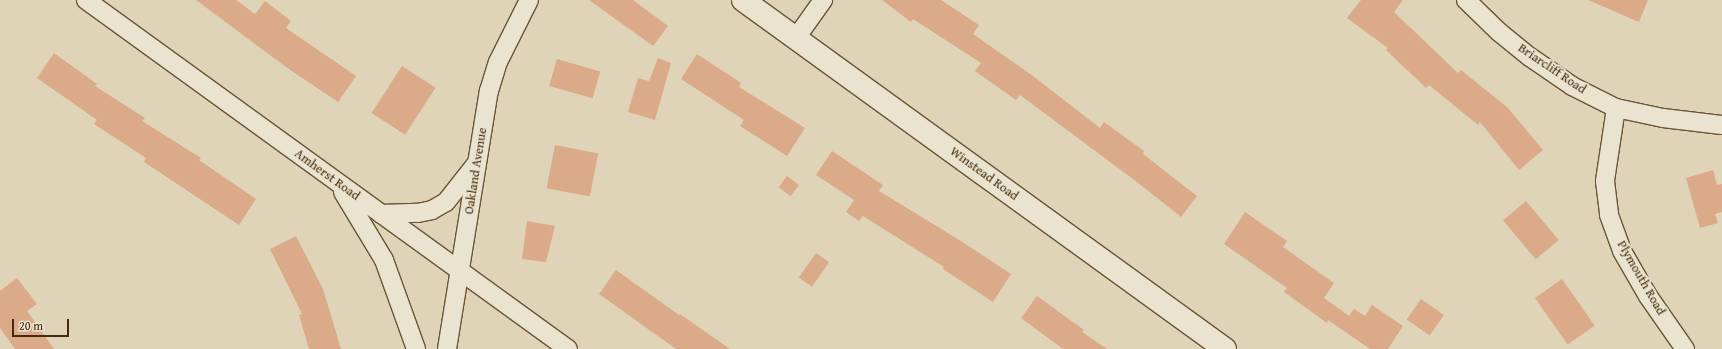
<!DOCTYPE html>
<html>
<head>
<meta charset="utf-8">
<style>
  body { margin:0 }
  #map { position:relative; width:1722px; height:349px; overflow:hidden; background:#dfd4b7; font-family:"Gentium Book Plus",serif }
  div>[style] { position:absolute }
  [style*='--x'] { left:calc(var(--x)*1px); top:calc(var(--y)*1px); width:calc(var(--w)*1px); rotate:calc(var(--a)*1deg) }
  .building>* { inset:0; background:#daaa89; transform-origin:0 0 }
  .roads { filter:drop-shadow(1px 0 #6a5536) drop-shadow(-1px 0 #6a5536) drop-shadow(0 1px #6a5536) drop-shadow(0 -1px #6a5536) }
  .minor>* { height:18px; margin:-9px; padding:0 9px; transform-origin:9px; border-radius:9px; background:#eae3d0 }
  .tertiary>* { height:22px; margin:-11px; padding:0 11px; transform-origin:11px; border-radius:11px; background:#eae3d0 }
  span { translate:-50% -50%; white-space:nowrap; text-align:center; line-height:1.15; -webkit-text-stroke:4px #eae3d0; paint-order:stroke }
  .street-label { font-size:13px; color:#432b0b }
  .scale { position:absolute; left:12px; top:319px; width:57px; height:18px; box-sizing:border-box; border:2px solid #432b0b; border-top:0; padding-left:5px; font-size:12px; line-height:14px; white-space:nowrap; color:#432b0b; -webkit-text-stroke:3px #eae3d0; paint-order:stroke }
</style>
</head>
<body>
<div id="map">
  <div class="building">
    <i style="clip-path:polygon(196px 0,236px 0,255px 14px,265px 1px,291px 21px,286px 28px,356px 76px,338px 102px,286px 67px)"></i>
    <i style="clip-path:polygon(589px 0,633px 0,668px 26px,653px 46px)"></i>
    <i style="clip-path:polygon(882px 0,941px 0,979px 25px,973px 34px,1033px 76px,1100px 128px,1104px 122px,1144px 151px,1143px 154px,1197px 196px,1181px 217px,1137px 182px,1020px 95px,1016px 100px,975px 71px,981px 63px,913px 19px,911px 22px)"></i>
    <i style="clip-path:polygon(1361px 0,1403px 0,1394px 12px,1458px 73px,1461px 70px,1508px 108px,1543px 150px,1519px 170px,1480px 122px,1478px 125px,1429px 85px,1426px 88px,1386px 50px,1388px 48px,1347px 18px)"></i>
    <i style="clip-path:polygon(1588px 0,1648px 0,1639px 22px)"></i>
    <i style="clip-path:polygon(54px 53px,97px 84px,95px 86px,145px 118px,142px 121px,201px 158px,199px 160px,256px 199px,239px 225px,144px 162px,146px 158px,94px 124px,97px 120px,37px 78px)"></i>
    <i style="clip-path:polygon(697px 54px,741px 83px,739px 87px,805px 128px,787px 156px,740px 126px,744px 120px,681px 79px)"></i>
    <i style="clip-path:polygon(658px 58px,671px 63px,655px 120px,628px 112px,638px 78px,649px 81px)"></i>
    <i style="left:557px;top:59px;width:45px;height:28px;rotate:16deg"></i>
    <i style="left:402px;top:66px;width:40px;height:56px;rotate:33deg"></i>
    <i style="left:555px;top:145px;width:44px;height:44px;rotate:11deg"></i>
    <i style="clip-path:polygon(832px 151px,883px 185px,879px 191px,961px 241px,1011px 274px,993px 302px,943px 269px,944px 267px,863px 216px,859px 221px,846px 212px,854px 200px,816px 175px)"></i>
    <i style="clip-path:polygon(1713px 170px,1717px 185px,1722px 184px,1722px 212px,1715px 214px,1718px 223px,1700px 228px,1686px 178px)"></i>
    <i style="left:787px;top:176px;width:15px;height:14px;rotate:37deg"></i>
    <i style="left:1526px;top:201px;width:51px;height:30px;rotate:50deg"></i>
    <i style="clip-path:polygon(1245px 212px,1287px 241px,1283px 247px,1334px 283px,1324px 298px,1349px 316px,1354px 309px,1365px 316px,1372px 305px,1403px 326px,1388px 349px,1370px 349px,1328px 320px,1327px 323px,1284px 292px,1287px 288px,1224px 244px)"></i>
    <i style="clip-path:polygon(527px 221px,555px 226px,546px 262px,522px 259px)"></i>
    <i style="clip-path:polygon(296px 236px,323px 289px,341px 349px,309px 349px,299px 315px,302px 314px,270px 249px)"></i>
    <i style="left:816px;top:253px;width:16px;height:30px;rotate:35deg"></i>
    <i style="clip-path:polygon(616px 270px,679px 315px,680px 314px,730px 349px,676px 349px,599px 294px)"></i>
    <i style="clip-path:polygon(17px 278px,37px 304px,27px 311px,54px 349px,15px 349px,0 328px,0 291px)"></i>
    <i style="left:1562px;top:279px;width:57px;height:33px;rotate:55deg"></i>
    <i style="clip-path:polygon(1037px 296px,1084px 330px,1082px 332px,1107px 349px,1063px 349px,1021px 318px)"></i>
    <i style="left:1421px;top:299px;width:28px;height:25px;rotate:35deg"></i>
  </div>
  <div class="roads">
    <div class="minor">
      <i style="--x:86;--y:0;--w:595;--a:35.91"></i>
      <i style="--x:1466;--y:0;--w:46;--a:44.1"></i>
      <i style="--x:1499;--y:32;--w:40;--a:39"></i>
      <i style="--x:1530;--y:57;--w:51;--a:34.6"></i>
      <i style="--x:1572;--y:86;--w:49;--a:26.6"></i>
      <i style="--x:1616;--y:108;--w:48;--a:12"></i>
      <i style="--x:1663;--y:118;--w:59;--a:6.8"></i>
      <i style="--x:796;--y:38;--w:47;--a:-54.6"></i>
      <i style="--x:1616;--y:108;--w:74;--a:98.6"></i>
      <i style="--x:1605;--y:181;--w:34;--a:83"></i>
      <i style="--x:1609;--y:215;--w:38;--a:70"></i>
      <i style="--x:1622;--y:251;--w:52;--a:60"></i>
      <i style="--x:1648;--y:296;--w:65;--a:55.1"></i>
      <i style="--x:343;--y:192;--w:79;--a:58.9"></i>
      <i style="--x:384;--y:260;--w:95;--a:70.2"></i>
      <i style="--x:381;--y:214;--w:37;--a:-2"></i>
      <i style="--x:418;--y:213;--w:14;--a:-12"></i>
      <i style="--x:432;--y:210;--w:16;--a:-30"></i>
      <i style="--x:446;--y:202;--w:48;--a:-51.7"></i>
      <i style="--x:447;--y:349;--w:261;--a:-80.8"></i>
      <i style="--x:489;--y:91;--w:30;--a:-73"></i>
      <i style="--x:498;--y:62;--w:69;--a:-63.4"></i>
    </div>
    <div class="tertiary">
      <i style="--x:743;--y:0;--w:595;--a:35.91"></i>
    </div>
  </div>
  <div class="street-label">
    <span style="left:1552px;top:69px;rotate:34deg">Briarcliff Road</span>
    <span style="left:476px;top:171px;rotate:-81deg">Oakland Avenue</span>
    <span style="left:984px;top:174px;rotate:36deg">Winstead Road</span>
    <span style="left:327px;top:175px;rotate:36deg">Amherst Road</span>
    <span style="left:1641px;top:278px;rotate:60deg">Plymouth Road</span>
  </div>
  <div class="scale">20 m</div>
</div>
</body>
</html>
